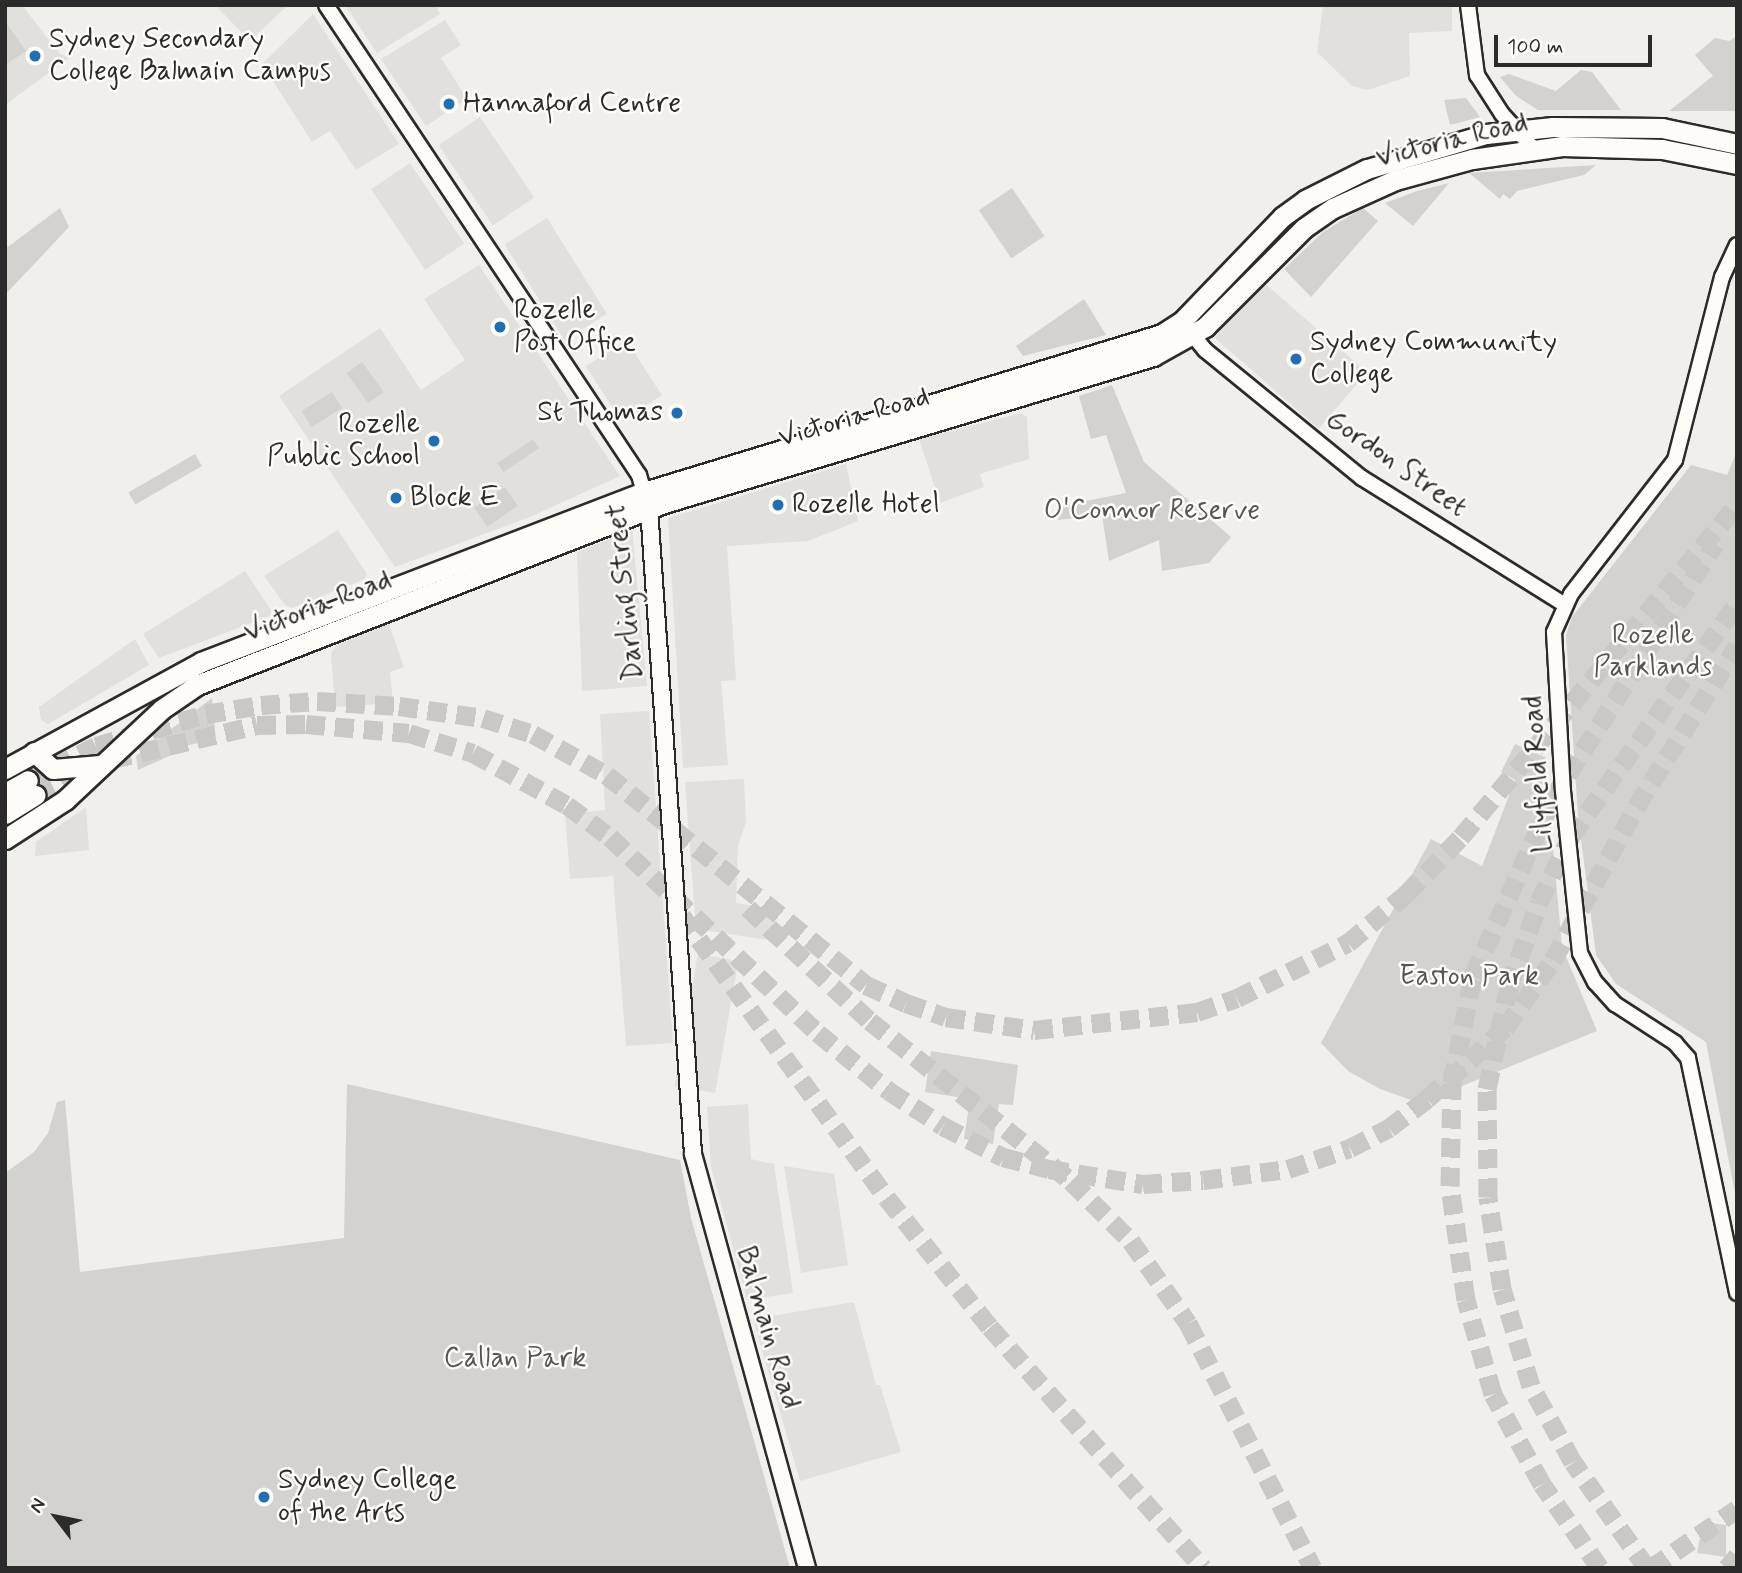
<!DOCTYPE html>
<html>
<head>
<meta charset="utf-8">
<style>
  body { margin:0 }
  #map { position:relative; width:1742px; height:1573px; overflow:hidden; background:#f0efeb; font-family:Mynerve,sans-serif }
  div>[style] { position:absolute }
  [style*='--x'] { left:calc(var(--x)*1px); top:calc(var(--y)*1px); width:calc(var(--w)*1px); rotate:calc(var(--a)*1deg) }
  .built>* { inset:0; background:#e1e0dc; transform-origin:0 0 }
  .green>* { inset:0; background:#d3d2cf; transform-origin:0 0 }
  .highway-tunnel>* { height:19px; margin-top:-9.5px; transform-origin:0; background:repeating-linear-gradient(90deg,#c9c8c5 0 19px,transparent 0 29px) }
  .roads { filter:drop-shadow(2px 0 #2b2b2b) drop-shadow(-2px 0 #2b2b2b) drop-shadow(0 2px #2b2b2b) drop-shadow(0 -2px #2b2b2b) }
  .secondary>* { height:14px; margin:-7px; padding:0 7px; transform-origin:7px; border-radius:7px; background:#fdfcf7 }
  .primary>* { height:16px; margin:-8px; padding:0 8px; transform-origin:8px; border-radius:8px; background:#fdfcf7 }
  .highway>* { height:19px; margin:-9.5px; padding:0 9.5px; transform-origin:9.5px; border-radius:9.5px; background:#fdfcf7 }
  .dots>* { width:19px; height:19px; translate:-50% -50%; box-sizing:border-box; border:4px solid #fdfcf7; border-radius:50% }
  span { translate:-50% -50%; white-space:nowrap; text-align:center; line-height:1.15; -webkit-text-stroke:5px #fdfcf7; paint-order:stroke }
  .poi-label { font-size:28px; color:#2b2b2b }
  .left { translate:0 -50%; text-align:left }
  .right { translate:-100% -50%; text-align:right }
  .street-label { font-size:28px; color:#2b2b2b }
  .park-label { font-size:28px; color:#555554 }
  .frame { position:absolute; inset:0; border:7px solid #2b2b2b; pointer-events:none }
  .north { position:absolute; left:21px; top:1482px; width:70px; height:70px; -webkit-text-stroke:5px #fdfcf7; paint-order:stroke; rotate:302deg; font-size:19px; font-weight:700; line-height:28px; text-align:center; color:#2b2b2b }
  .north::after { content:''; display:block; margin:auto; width:24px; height:32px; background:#2b2b2b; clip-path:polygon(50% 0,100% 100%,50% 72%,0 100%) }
  .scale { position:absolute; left:1494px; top:35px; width:158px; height:32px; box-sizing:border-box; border:4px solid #2b2b2b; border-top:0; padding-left:9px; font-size:21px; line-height:24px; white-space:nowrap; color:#2b2b2b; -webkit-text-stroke:5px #fdfcf7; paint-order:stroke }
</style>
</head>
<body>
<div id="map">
  <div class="built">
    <i style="clip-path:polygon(5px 5px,22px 5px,59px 53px,69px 58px,5px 105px)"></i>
    <i style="clip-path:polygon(215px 5px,288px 5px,250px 41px)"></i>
    <i style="clip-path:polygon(345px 5px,436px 5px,440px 14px,377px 53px)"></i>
    <i style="clip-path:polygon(1323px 5px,1452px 5px,1452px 31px,1409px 33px,1410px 76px,1368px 90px,1352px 86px,1317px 52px)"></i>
    <i style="clip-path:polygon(313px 14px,399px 144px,356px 170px,330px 131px,312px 142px,262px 64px)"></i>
    <i style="clip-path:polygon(445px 20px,461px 45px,441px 58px,467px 99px,426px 126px,381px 59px)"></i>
    <i style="left:480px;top:117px;width:97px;height:50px;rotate:56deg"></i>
    <i style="left:410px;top:163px;width:97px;height:47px;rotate:56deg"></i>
    <i style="left:547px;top:218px;width:113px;height:50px;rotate:58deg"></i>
    <i style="clip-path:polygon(479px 265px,620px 476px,530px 517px,395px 567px,279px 396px,380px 328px,421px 390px,465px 360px,424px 299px)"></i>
    <i style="left:1263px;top:282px;width:138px;height:74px;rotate:41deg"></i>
    <i style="left:626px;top:340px;width:66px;height:48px;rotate:57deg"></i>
    <i style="clip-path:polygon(1021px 413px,1027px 417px,1029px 459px,980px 474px,984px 487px,940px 503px,919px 439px)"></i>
    <i style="clip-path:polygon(846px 464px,858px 521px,808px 541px,727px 546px,736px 680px,721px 681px,728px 765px,683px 768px,668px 518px)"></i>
    <i style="clip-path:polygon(338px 530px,367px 574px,365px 579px,292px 608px,285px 605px,264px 576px)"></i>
    <i style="clip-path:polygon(632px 530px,647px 686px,582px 691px,577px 552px)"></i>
    <i style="clip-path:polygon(245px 571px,271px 610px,270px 616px,159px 658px,143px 634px)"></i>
    <i style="clip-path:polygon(389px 624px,404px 667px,390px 672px,393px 703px,335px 707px,331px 653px,337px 645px)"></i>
    <i style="clip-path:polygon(135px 639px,149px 665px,48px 724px,41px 720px,39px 707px)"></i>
    <i style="clip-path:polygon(649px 711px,673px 1043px,626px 1046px,613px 876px,570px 879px,565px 814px,605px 810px,600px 714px)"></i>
    <i style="clip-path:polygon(744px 779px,746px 822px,738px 846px,736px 903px,776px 909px,773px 941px,696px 929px,685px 782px)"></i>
    <i style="clip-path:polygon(86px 807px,89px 850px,35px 856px,36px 842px)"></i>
    <i style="left:698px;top:954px;width:41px;height:134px;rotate:10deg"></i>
    <i style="clip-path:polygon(748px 1104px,751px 1159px,774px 1164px,793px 1293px,747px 1300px,711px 1167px,707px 1107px)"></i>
    <i style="clip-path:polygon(784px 1166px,834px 1174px,848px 1265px,801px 1273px)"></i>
    <i style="clip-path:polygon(854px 1302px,876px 1385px,880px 1385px,901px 1452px,800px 1481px,753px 1319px)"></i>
  </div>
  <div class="green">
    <i style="clip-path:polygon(5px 21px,26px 51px,5px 65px)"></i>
    <i style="clip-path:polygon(1737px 36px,1737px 111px,1669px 111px,1713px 76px,1695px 55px,1715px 38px,1729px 41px)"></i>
    <i style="clip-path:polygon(1581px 70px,1592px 72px,1621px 110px,1538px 110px,1516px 96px,1500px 77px,1509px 74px,1556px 91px)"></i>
    <i style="clip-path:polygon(1466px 98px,1480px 117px,1450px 125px,1444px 100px)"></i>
    <i style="clip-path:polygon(1596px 165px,1584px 175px,1517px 191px,1510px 199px,1503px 194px,1500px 199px,1469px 173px)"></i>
    <i style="clip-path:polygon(1449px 183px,1413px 226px,1385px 203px,1417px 191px)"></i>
    <i style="left:1012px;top:188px;width:58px;height:40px;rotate:56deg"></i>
    <i style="clip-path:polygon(60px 208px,69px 227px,5px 295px,5px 249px)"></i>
    <i style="clip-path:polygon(1363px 208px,1378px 221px,1311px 297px,1284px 269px,1323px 232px)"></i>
    <i style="clip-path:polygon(1084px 299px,1106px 335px,1023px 356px,1016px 346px)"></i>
    <i style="left:362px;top:362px;width:37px;height:19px;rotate:54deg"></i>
    <i style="clip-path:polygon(1112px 385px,1144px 462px,1231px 537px,1209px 563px,1162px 571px,1159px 540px,1109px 561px,1102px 515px,1058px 520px,1056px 507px,1126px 493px,1106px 435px,1091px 439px,1079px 396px)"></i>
    <i style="left:332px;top:392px;width:19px;height:36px;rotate:58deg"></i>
    <i style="left:533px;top:439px;width:11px;height:43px;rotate:56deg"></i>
    <i style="clip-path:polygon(1737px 451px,1737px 1204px,1706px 1042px,1616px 984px,1596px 955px,1578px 816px,1566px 635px,1572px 617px,1691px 465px,1727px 475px)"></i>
    <i style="left:195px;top:454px;width:14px;height:77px;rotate:60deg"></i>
    <i style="left:505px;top:487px;width:23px;height:37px;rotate:56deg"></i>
    <i style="clip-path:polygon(212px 698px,216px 740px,177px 747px,176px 753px,138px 770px,136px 756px)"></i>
    <i style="clip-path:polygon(1515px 744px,1545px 757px,1562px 947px,1597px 1031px,1425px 1101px,1414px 1101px,1380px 1089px,1348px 1071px,1321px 1043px,1431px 839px,1482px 866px,1515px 780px,1501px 772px)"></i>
    <i style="clip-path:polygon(931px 1051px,1018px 1065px,1013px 1105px,999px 1104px,993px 1144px,964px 1139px,970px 1099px,925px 1092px)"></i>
    <i style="clip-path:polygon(347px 1084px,680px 1160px,691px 1218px,790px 1568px,5px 1568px,5px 1173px,34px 1152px,48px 1133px,57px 1102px,65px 1100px,80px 1272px,344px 1238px)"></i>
    <i style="clip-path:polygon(1703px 1522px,1726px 1525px,1726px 1557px,1697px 1553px)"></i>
  </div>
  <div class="highway-tunnel">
    <i style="--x:28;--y:780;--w:76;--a:-26.6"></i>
    <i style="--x:96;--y:746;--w:115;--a:-16.2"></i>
    <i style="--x:206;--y:714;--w:56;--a:-9.3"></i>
    <i style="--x:261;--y:705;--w:56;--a:-4.1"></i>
    <i style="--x:317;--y:701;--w:82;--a:3.5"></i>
    <i style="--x:399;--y:706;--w:85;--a:8.1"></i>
    <i style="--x:483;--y:718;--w:52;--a:17.7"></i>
    <i style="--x:533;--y:734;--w:85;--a:29"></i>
    <i style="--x:607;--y:775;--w:333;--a:39"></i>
    <i style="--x:866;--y:985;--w:44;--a:24.2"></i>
    <i style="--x:906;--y:1003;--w:42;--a:19.3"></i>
    <i style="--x:946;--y:1017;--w:89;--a:8.4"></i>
    <i style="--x:1034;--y:1030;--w:164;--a:-6.3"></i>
    <i style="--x:1197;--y:1012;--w:42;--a:-19.3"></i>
    <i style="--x:1237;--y:998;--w:124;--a:-26.4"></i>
    <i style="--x:1348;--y:943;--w:76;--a:-40.2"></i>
    <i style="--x:1406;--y:894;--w:79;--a:-46"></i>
    <i style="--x:1461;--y:837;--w:432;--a:-50.3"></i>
    <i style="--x:36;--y:795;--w:84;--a:-25.3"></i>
    <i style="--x:112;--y:759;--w:149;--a:-13.2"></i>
    <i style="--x:257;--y:725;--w:49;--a:-1.2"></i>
    <i style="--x:306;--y:724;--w:103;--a:5"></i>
    <i style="--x:409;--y:733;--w:67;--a:17.4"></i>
    <i style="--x:473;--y:753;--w:107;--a:29"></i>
    <i style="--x:567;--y:805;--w:54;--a:36.7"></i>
    <i style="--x:610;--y:837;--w:286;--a:43.3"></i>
    <i style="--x:818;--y:1033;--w:92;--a:39.2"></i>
    <i style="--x:889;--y:1091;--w:64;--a:32.9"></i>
    <i style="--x:943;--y:1126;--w:68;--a:27.3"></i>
    <i style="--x:1003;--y:1157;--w:48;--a:14.6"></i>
    <i style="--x:1049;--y:1169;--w:95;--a:9.1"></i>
    <i style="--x:1143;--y:1184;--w:60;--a:-3.8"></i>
    <i style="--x:1203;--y:1180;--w:86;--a:-7.4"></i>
    <i style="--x:1288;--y:1169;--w:65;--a:-18.7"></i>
    <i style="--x:1350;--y:1148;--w:44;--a:-27.1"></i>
    <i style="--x:1389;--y:1128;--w:48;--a:-37.3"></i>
    <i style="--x:1427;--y:1099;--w:105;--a:-42.3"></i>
    <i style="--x:1505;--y:1028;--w:83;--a:-54.8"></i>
    <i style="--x:1553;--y:960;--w:174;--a:-61.5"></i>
    <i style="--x:1636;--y:807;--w:190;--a:-57.9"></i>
    <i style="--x:748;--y:908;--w:166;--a:42.8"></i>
    <i style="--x:870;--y:1021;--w:257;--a:38.5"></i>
    <i style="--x:1071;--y:1181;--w:85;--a:45"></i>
    <i style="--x:1131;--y:1241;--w:100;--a:55.2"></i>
    <i style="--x:1188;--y:1323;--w:275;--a:63"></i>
    <i style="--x:682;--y:916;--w:349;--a:54"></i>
    <i style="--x:887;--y:1198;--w:165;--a:51.4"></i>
    <i style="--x:990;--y:1327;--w:322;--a:48.5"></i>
    <i style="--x:1600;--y:1568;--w:102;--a:-124.6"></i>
    <i style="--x:1542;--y:1484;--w:102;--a:-118.6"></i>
    <i style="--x:1493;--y:1394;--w:98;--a:-106"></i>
    <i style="--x:1466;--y:1300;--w:115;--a:-98"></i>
    <i style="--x:1450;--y:1186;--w:103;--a:-88.9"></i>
    <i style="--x:1452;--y:1083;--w:109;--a:-78.9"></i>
    <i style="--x:1473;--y:976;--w:194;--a:-65.9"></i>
    <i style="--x:1552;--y:799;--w:303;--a:-57.4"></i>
    <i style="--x:1647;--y:1568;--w:129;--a:-124.9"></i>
    <i style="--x:1573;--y:1462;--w:87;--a:-118.9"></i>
    <i style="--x:1531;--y:1386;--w:101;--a:-106.6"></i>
    <i style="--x:1502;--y:1289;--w:93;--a:-98.7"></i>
    <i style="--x:1488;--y:1197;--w:108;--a:-90.5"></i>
    <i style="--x:1487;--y:1089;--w:105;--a:-77.9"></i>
    <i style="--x:1509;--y:986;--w:89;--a:-70.3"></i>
    <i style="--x:1539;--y:902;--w:73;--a:-64.1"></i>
    <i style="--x:1571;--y:836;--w:286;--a:-54.5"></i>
    <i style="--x:1651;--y:1568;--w:104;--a:-34.5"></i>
    <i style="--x:1727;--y:1568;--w:16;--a:-50"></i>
  </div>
  <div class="roads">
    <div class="secondary">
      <i style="--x:326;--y:5;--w:565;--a:56.34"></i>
      <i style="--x:639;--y:475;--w:18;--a:74"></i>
      <i style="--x:1468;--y:5;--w:71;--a:82.7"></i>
      <i style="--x:1477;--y:75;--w:46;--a:57.3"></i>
      <i style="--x:1502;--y:114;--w:46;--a:47.6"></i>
      <i style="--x:1737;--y:245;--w:35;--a:115"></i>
      <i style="--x:1722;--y:277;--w:189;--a:104.4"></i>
      <i style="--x:1675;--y:460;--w:170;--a:127.8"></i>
      <i style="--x:1571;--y:594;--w:42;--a:114.1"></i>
      <i style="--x:1554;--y:632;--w:159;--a:86.8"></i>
      <i style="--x:1563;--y:791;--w:163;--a:84"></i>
      <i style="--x:1580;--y:953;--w:33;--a:63"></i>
      <i style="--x:1595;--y:982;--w:30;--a:48"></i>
      <i style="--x:1615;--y:1004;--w:72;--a:33"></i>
      <i style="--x:1675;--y:1043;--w:20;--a:49"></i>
      <i style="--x:1688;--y:1058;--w:240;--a:78.2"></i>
      <i style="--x:1188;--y:329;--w:27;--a:51"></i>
      <i style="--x:1205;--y:350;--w:203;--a:39.2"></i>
      <i style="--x:1362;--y:478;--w:238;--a:32"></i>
    </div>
    <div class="primary">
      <i style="--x:649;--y:508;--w:647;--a:86.1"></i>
      <i style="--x:693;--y:1154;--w:429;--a:74.6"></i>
    </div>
    <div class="highway">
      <i style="--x:34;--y:752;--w:25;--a:42"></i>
      <i style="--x:53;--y:769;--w:47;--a:-4.9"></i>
      <i style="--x:5;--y:769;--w:223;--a:-28.6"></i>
      <i style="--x:201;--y:662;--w:474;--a:-21"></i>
      <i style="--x:644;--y:492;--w:542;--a:-16.96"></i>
      <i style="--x:1162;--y:334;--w:24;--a:-33"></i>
      <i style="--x:1182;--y:321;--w:144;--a:-46.1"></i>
      <i style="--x:1282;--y:217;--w:29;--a:-36"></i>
      <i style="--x:1305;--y:200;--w:69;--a:-26.6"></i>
      <i style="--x:1367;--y:169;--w:124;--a:-16.4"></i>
      <i style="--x:1486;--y:134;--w:67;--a:-6"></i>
      <i style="--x:1553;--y:127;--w:109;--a:0.5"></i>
      <i style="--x:1662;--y:128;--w:77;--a:12"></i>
      <i style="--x:5;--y:793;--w:26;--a:-29"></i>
      <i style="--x:5;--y:814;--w:36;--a:-32"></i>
      <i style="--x:5;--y:839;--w:72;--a:-33"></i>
      <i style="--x:65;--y:800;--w:133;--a:-43.2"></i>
      <i style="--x:162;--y:709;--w:42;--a:-34.4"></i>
      <i style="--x:197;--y:685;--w:501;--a:-21.29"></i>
      <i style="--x:664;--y:503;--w:511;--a:-16.73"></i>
      <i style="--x:1153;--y:356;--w:60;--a:-29.1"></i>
      <i style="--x:1205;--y:327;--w:140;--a:-45"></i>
      <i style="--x:1304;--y:228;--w:35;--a:-35"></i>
      <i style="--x:1333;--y:208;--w:68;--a:-24.3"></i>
      <i style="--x:1395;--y:180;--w:80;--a:-15.3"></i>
      <i style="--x:1472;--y:159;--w:91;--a:-8.2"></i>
      <i style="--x:1562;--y:146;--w:100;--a:1.7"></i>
      <i style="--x:1662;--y:149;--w:76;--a:11.3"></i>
    </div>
  </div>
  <div class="dots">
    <i style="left:35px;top:56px;background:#1f6fb2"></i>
    <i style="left:449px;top:104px;background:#1f6fb2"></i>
    <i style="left:500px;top:327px;background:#1f6fb2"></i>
    <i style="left:1296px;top:359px;background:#1f6fb2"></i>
    <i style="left:677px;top:413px;background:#1f6fb2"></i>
    <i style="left:434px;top:441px;background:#1f6fb2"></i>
    <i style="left:396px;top:498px;background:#1f6fb2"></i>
    <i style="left:778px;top:505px;background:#1f6fb2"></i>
    <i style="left:264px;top:1497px;background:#1f6fb2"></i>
  </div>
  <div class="poi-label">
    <span class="left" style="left:49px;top:56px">Sydney Secondary<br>College Balmain Campus</span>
    <span class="left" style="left:463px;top:104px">Hannaford Centre</span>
    <span class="left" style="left:514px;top:327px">Rozelle<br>Post Office</span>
    <span class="left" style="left:1310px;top:359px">Sydney Community<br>College</span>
    <span class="right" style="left:663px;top:413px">St Thomas</span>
    <span class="right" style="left:420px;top:441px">Rozelle<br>Public School</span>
    <span class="left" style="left:410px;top:498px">Block E</span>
    <span class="left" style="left:792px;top:505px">Rozelle Hotel</span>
    <span class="left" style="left:278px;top:1497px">Sydney College<br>of the Arts</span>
  </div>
  <div class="street-label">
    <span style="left:1452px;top:141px;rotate:-14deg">Victoria Road</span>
    <span style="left:854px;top:418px;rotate:-16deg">Victoria Road</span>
    <span style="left:1396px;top:464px;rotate:35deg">Gordon Street</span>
    <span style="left:626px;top:592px;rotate:-96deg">Darling Street</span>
    <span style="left:318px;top:607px;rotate:-21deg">Victoria Road</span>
    <span style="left:1539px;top:774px;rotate:-94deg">Lilyfield Road</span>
    <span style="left:767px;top:1328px;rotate:74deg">Balmain Road</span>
  </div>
  <div class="park-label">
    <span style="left:1152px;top:511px">O'Connor Reserve</span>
    <span style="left:1653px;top:652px">Rozelle<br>Parklands</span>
    <span style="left:1469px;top:977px">Easton Park</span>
    <span style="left:515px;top:1359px">Callan Park</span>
  </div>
  <div class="frame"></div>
  <div class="north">N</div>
  <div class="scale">100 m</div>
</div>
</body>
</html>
